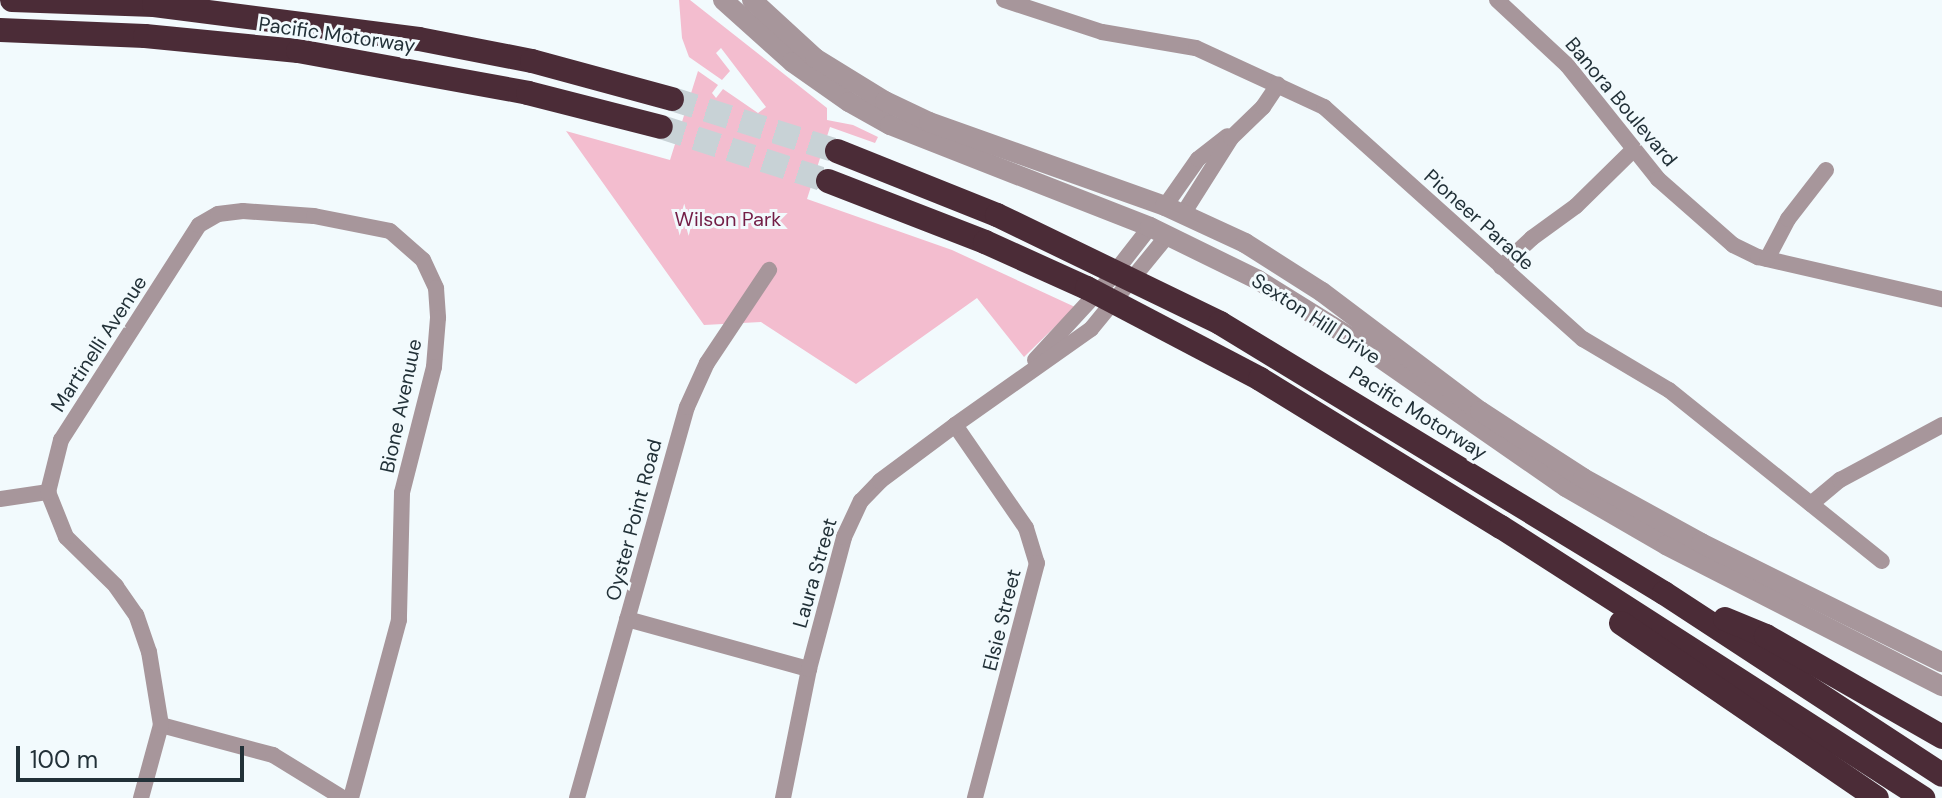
<!DOCTYPE html>
<html>
<head>
<meta charset="utf-8">
<style>
  body { margin:0 }
  #map { position:relative; width:1942px; height:798px; overflow:hidden; background:#f2fafd; font-family:"DM Sans",sans-serif }
  div>[style] { position:absolute }
  [style*='--x'] { left:calc(var(--x)*1px); top:calc(var(--y)*1px); width:calc(var(--w)*1px); rotate:calc(var(--a)*1deg) }
  .green>* { inset:0; background:#f3bdcf }
  .motorway-tunnel>* { height:24px; margin-top:-12px; transform-origin:0; background:repeating-linear-gradient(90deg,#c8d2d6 0 24px,transparent 0 36px) }
  .minor>* { height:16px; margin:-8px; padding:0 8px; transform-origin:8px; border-radius:8px; background:#a7969b }
  .tertiary>* { height:20px; margin:-10px; padding:0 10px; transform-origin:10px; border-radius:10px; background:#a7969b }
  .motorway>* { height:24px; margin:-12px; padding:0 12px; transform-origin:12px; border-radius:12px; background:#4b2c37 }
  span { translate:-50% -50%; white-space:nowrap; text-align:center; line-height:1.15; -webkit-text-stroke:6px #f2fafd; paint-order:stroke }
  .street-label { font-size:20px; color:#223138 }
  .park-label { font-size:20px; color:#731d46 }
  .scale { position:absolute; left:16px; top:746px; width:228px; height:36px; box-sizing:border-box; border:4px solid #223138; border-top:0; padding-left:10px; font-size:24px; line-height:28px; white-space:nowrap; color:#223138; -webkit-text-stroke:6px #f2fafd; paint-order:stroke }
</style>
</head>
<body>
<div id="map">
  <div class="green">
    <i style="clip-path:polygon(679px 0,690px 0,827px 108px,827px 120px,853px 125px,878px 137px,875px 143px,830px 127px,807px 199px,952px 250px,1075px 307px,1024px 357px,977px 298px,856px 384px,761px 322px,704px 325px,566px 131px,670px 160px,698px 71px,718px 85px,712px 93px,716px 98px,723px 89px,758px 113px,766px 107px,721px 48px,716px 53px,730px 71px,722px 80px,689px 57px,682px 38px)"></i>
  </div>
  <div class="motorway-tunnel">
    <i style="--x:672;--y:99;--w:173;--a:17.5"></i>
    <i style="--x:661;--y:127;--w:176;--a:17.9"></i>
  </div>
  <div class="minor">
    <i style="--x:1004;--y:0;--w:103;--a:18.1"></i>
    <i style="--x:1102;--y:32;--w:95;--a:9.7"></i>
    <i style="--x:1196;--y:48;--w:141;--a:24.7"></i>
    <i style="--x:1324;--y:107;--w:348;--a:41.9"></i>
    <i style="--x:1583;--y:339;--w:100;--a:30.7"></i>
    <i style="--x:1669;--y:390;--w:273;--a:38.8"></i>
    <i style="--x:1497;--y:0;--w:96;--a:42.9"></i>
    <i style="--x:1567;--y:65;--w:146;--a:51.4"></i>
    <i style="--x:1658;--y:179;--w:100;--a:41.3"></i>
    <i style="--x:1733;--y:245;--w:28;--a:26"></i>
    <i style="--x:1758;--y:257;--w:189;--a:12.9"></i>
    <i style="--x:1165;--y:206;--w:57;--a:-54.9"></i>
    <i style="--x:1198;--y:159;--w:37;--a:-38"></i>
    <i style="--x:1183;--y:214;--w:90;--a:-57.7"></i>
    <i style="--x:1231;--y:138;--w:45;--a:-44.1"></i>
    <i style="--x:1263;--y:107;--w:27;--a:-56"></i>
    <i style="--x:1767;--y:259;--w:45;--a:-62.3"></i>
    <i style="--x:1788;--y:219;--w:62;--a:-52.2"></i>
    <i style="--x:1501;--y:267;--w:42;--a:-43.1"></i>
    <i style="--x:1532;--y:238;--w:54;--a:-36"></i>
    <i style="--x:1576;--y:206;--w:81;--a:-44.5"></i>
    <i style="--x:1035;--y:360;--w:108;--a:-47.3"></i>
    <i style="--x:1108;--y:281;--w:68;--a:-52.1"></i>
    <i style="--x:955;--y:425;--w:125;--a:55.4"></i>
    <i style="--x:1026;--y:528;--w:37;--a:73"></i>
    <i style="--x:1037;--y:563;--w:243;--a:104.8"></i>
    <i style="--x:0;--y:499;--w:49;--a:-8.3"></i>
    <i style="--x:1811;--y:504;--w:38;--a:-40"></i>
    <i style="--x:1840;--y:480;--w:116;--a:-28.3"></i>
    <i style="--x:627;--y:619;--w:189;--a:15.4"></i>
    <i style="--x:161;--y:725;--w:116;--a:15"></i>
    <i style="--x:273;--y:755;--w:82;--a:31.6"></i>
    <i style="--x:141;--y:798;--w:76;--a:-74.7"></i>
    <i style="--x:161;--y:725;--w:74;--a:-99.3"></i>
    <i style="--x:149;--y:652;--w:39;--a:-109"></i>
    <i style="--x:136;--y:615;--w:35;--a:-125"></i>
    <i style="--x:116;--y:586;--w:70;--a:-135.6"></i>
    <i style="--x:66;--y:537;--w:48;--a:-111.8"></i>
    <i style="--x:48;--y:492;--w:54;--a:-76"></i>
    <i style="--x:61;--y:440;--w:255;--a:-57.3"></i>
    <i style="--x:199;--y:225;--w:22;--a:-30"></i>
    <i style="--x:218;--y:214;--w:25;--a:-7"></i>
    <i style="--x:243;--y:211;--w:71;--a:4"></i>
    <i style="--x:314;--y:216;--w:77;--a:11.2"></i>
    <i style="--x:390;--y:231;--w:44;--a:41.3"></i>
    <i style="--x:423;--y:260;--w:31;--a:65"></i>
    <i style="--x:436;--y:288;--w:30;--a:86"></i>
    <i style="--x:438;--y:318;--w:49;--a:94.7"></i>
    <i style="--x:434;--y:367;--w:130;--a:104.3"></i>
    <i style="--x:402;--y:493;--w:127;--a:91.4"></i>
    <i style="--x:399;--y:620;--w:184;--a:105.1"></i>
    <i style="--x:577;--y:798;--w:406;--a:-74.3"></i>
    <i style="--x:687;--y:407;--w:48;--a:-65.6"></i>
    <i style="--x:707;--y:363;--w:112;--a:-56.3"></i>
    <i style="--x:783;--y:798;--w:132;--a:-78.6"></i>
    <i style="--x:809;--y:669;--w:137;--a:-75.1"></i>
    <i style="--x:844;--y:537;--w:40;--a:-65"></i>
    <i style="--x:861;--y:501;--w:28;--a:-46"></i>
    <i style="--x:880;--y:481;--w:94;--a:-36.7"></i>
    <i style="--x:955;--y:425;--w:166;--a:-35.2"></i>
    <i style="--x:1091;--y:329;--w:120;--a:-50.7"></i>
  </div>
  <div class="tertiary">
    <i style="--x:723;--y:0;--w:93;--a:41.9"></i>
    <i style="--x:792;--y:62;--w:70;--a:35.1"></i>
    <i style="--x:849;--y:102;--w:47;--a:29.3"></i>
    <i style="--x:890;--y:125;--w:279;--a:21.4"></i>
    <i style="--x:1150;--y:227;--w:120;--a:26.1"></i>
    <i style="--x:1258;--y:280;--w:108;--a:31.8"></i>
    <i style="--x:1350;--y:337;--w:263;--a:34.8"></i>
    <i style="--x:1566;--y:487;--w:116;--a:30.1"></i>
    <i style="--x:1666;--y:545;--w:310;--a:27.1"></i>
    <i style="--x:752;--y:0;--w:86;--a:42.6"></i>
    <i style="--x:815;--y:58;--w:82;--a:31.6"></i>
    <i style="--x:885;--y:101;--w:49;--a:25.5"></i>
    <i style="--x:929;--y:122;--w:251;--a:19.6"></i>
    <i style="--x:1165;--y:206;--w:88;--a:24.8"></i>
    <i style="--x:1245;--y:243;--w:91;--a:32.5"></i>
    <i style="--x:1322;--y:292;--w:198;--a:37"></i>
    <i style="--x:1480;--y:411;--w:123;--a:33"></i>
    <i style="--x:1583;--y:478;--w:135;--a:28.8"></i>
    <i style="--x:1701;--y:543;--w:269;--a:26.3"></i>
  </div>
  <div class="motorway">
    <i style="--x:12;--y:0;--w:142;--a:2"></i>
    <i style="--x:154;--y:5;--w:267;--a:7.3"></i>
    <i style="--x:419;--y:39;--w:115;--a:11"></i>
    <i style="--x:532;--y:61;--w:145;--a:15.2"></i>
    <i style="--x:0;--y:30;--w:145;--a:2.4"></i>
    <i style="--x:145;--y:36;--w:154;--a:5.6"></i>
    <i style="--x:298;--y:51;--w:234;--a:10.3"></i>
    <i style="--x:528;--y:93;--w:137;--a:14.3"></i>
    <i style="--x:837;--y:151;--w:172;--a:21.8"></i>
    <i style="--x:997;--y:215;--w:248;--a:25.8"></i>
    <i style="--x:1220;--y:323;--w:520;--a:31.3"></i>
    <i style="--x:1664;--y:593;--w:332;--a:33.2"></i>
    <i style="--x:828;--y:181;--w:168;--a:21.2"></i>
    <i style="--x:985;--y:242;--w:112;--a:24.3"></i>
    <i style="--x:1087;--y:288;--w:195;--a:27.7"></i>
    <i style="--x:1260;--y:379;--w:283;--a:31.6"></i>
    <i style="--x:1501;--y:527;--w:502;--a:32.71"></i>
    <i style="--x:1725;--y:619;--w:44;--a:22.5"></i>
    <i style="--x:1766;--y:636;--w:203;--a:29.8"></i>
    <i style="--x:1621;--y:623;--w:310;--a:34.4"></i>
  </div>
  <div class="street-label">
    <span style="left:337px;top:35px;rotate:8deg">Pacific Motorway</span>
    <span style="left:1621px;top:102px;rotate:50deg">Banora Boulevard</span>
    <span style="left:1479px;top:220px;rotate:42deg">Pioneer Parade</span>
    <span style="left:1316px;top:319px;rotate:33deg">Sexton Hill Drive</span>
    <span style="left:99px;top:344px;rotate:-57deg">Martinelli Avenue</span>
    <span style="left:401px;top:406px;rotate:-78deg">Bione Avenuue</span>
    <span style="left:1418px;top:413px;rotate:32deg">Pacific Motorway</span>
    <span style="left:634px;top:520px;rotate:-75deg">Oyster Point Road</span>
    <span style="left:815px;top:573px;rotate:-74deg">Laura Street</span>
    <span style="left:1002px;top:620px;rotate:-76deg">Elsie Street</span>
  </div>
  <div class="park-label">
    <span style="left:728px;top:219px">Wilson Park</span>
  </div>
  <div class="scale">100 m</div>
</div>
</body>
</html>
